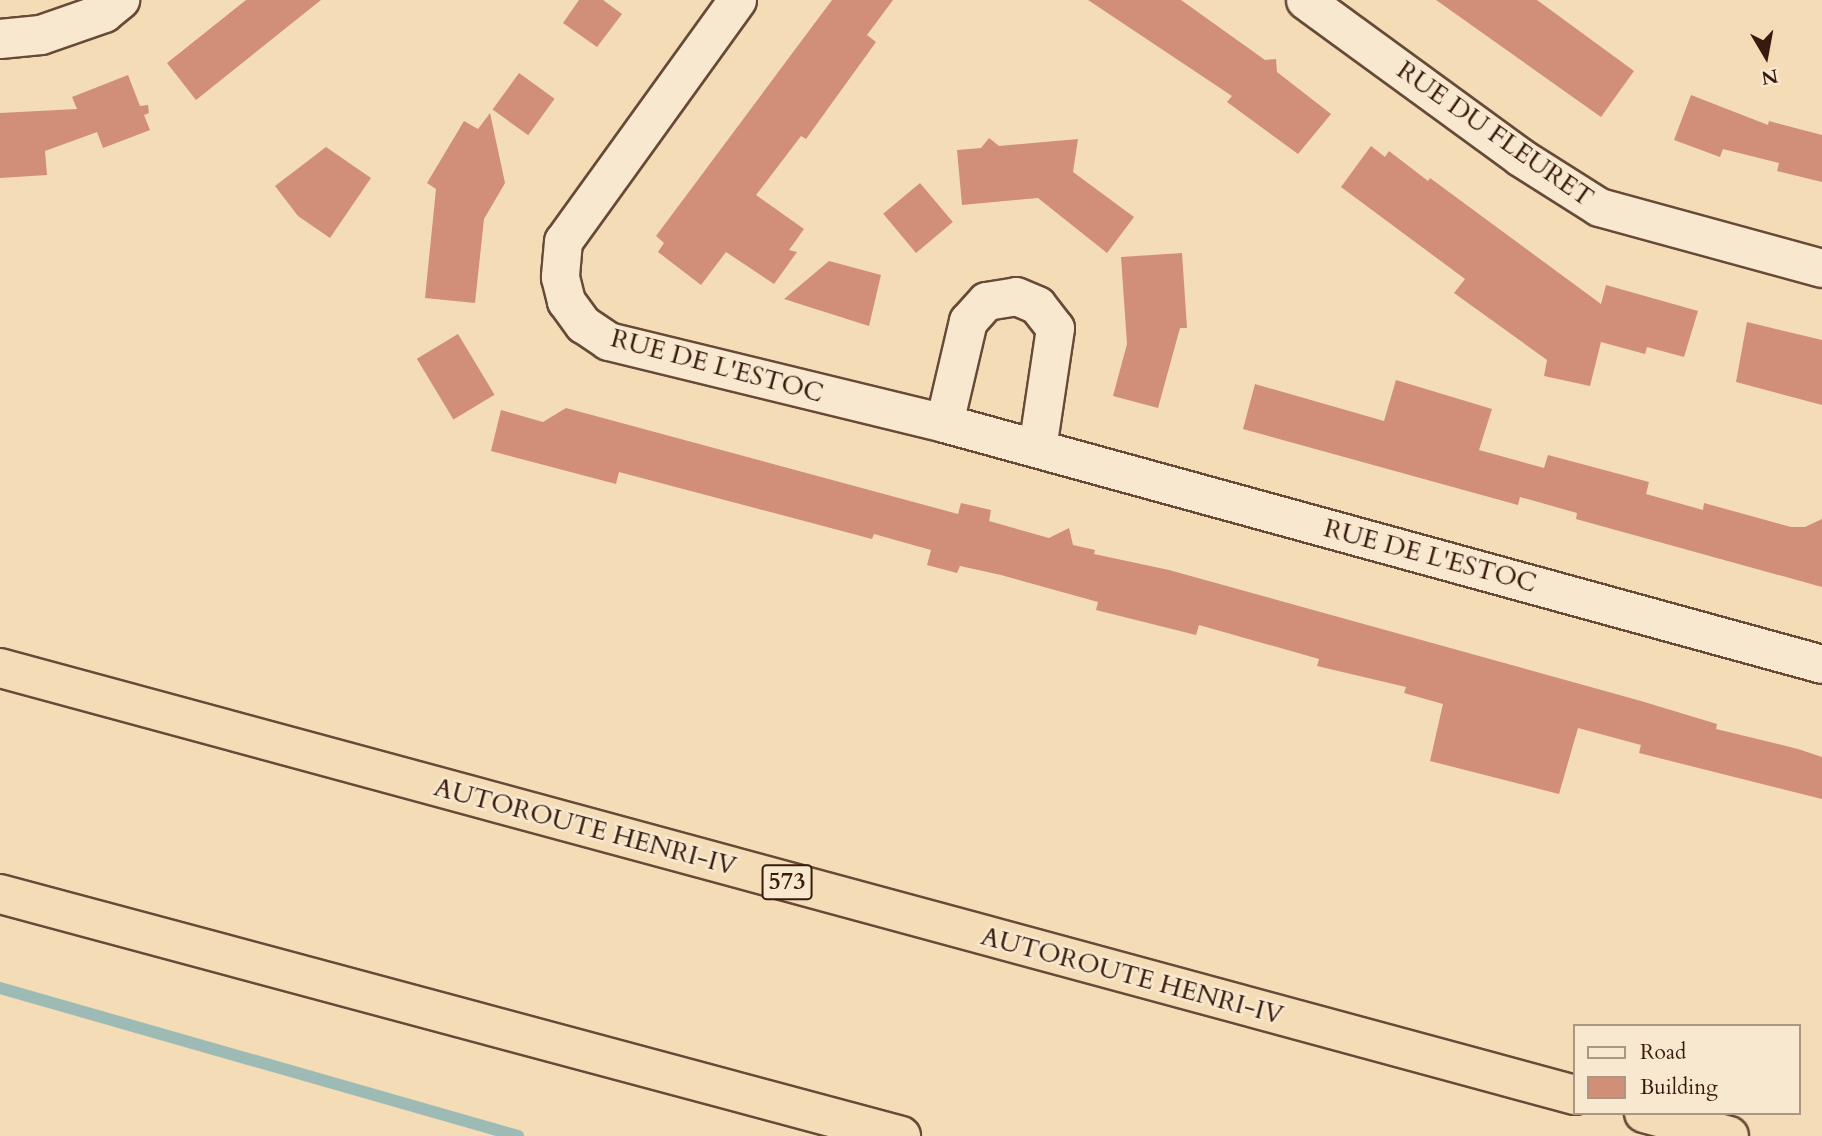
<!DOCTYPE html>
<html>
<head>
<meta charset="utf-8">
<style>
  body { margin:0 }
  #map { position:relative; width:1822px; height:1136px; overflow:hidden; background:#f4dcb6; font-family:Cardo,serif }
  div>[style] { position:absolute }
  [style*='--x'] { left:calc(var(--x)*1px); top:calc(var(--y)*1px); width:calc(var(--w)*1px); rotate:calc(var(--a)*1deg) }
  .stream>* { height:12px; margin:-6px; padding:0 6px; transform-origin:6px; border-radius:6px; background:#9dbab4 }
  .building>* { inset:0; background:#d18f78; transform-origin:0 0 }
  .roads { filter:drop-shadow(2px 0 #674a38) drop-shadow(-2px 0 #674a38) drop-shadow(0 2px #674a38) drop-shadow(0 -2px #674a38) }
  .minor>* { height:37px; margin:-18.5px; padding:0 18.5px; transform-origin:18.5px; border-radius:18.5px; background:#f8e8d0 }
  .tertiary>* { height:38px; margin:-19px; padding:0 19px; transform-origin:19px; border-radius:19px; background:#f8e8d0 }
  .motorway>* { height:38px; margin:-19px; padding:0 19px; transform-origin:19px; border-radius:19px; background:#f4dcb6 }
  span { translate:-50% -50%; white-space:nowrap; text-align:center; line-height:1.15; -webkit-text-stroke:5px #f8e8d0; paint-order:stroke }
  .shield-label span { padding:2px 5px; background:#f8e8d0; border:2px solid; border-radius:5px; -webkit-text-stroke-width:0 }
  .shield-label { font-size:24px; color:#381a0e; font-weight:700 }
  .street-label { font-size:26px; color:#381a0e }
  .legend { position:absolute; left:1573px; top:1024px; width:228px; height:91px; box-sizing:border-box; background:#f8e8d0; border:2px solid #ab9682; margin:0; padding:9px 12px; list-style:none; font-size:21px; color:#381a0e }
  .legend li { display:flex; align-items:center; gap:14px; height:35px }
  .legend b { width:35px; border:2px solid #ab9682 }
  .north { position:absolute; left:1731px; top:21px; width:70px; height:70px; -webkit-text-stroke:5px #f8e8d0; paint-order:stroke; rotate:170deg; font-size:19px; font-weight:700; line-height:28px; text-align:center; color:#381a0e }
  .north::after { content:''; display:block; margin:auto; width:24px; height:32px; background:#381a0e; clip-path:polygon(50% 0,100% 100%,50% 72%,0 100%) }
</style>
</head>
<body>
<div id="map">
  <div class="stream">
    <i style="--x:0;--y:988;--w:539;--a:15.95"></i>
  </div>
  <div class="building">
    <i style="clip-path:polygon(246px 0,321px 0,196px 100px,167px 63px)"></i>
    <i style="clip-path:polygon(579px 0,603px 0,622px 14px,597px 47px,563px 23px)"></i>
    <i style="clip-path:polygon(832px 0,893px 0,867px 35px,876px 42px,806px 139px,801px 136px,756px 195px,804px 229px,789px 250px,797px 252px,774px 284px,726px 252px,701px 285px,658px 252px,664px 243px,656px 236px)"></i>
    <i style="clip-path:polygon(1088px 0,1181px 0,1265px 60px,1276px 59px,1277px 72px,1331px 114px,1298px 154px,1227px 102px,1232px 96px)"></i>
    <i style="clip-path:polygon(1436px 0,1537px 0,1634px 71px,1601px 117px)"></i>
    <i style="left:519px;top:73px;width:44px;height:45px;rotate:36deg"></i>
    <i style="clip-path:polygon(128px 75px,140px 106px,148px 105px,149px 113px,144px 115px,150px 130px,103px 148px,97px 132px,45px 151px,47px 175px,0 178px,0 113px,77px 109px,72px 97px)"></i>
    <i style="clip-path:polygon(1691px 95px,1768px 125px,1769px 121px,1822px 135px,1822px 182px,1777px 171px,1779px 163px,1723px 149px,1720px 157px,1674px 140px)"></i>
    <i style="clip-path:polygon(490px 113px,505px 183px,484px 219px,475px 303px,425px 298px,436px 189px,427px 183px,464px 121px,478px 129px)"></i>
    <i style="clip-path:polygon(989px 138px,999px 146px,1078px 139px,1073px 172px,1134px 217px,1107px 253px,1038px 198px,962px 205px,957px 150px,981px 148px)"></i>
    <i style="clip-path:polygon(1371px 146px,1385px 157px,1389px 151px,1428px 181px,1430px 178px,1601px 304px,1606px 285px,1698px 311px,1684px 357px,1647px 347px,1645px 354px,1601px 342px,1590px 386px,1544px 376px,1547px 360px,1454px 293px,1465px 279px,1341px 187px)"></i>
    <i style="clip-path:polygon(326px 147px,371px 178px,330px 238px,298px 216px,275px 186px)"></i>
    <i style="left:920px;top:183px;width:51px;height:48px;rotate:50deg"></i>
    <i style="clip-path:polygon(1182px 253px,1187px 328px,1180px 328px,1158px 408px,1113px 396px,1127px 344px,1121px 257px)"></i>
    <i style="clip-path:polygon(829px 261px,881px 275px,869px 326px,784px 299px)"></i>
    <i style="clip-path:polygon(1747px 322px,1822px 340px,1822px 405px,1736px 382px)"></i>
    <i style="left:458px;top:334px;width:71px;height:48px;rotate:59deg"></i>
    <i style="clip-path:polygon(1396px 380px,1492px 409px,1479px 450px,1544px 468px,1548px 455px,1649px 482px,1646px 494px,1703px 510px,1704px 503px,1791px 527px,1805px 527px,1822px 519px,1822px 587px,1576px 519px,1577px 513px,1520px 497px,1518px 505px,1243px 429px,1255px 384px,1384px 421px)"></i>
    <i style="clip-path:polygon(566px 408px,958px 514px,961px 503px,991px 510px,989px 521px,1049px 538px,1069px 528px,1073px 545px,1095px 550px,1094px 554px,1169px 570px,1641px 701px,1717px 724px,1716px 729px,1798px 749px,1822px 757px,1822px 799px,1639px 753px,1641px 745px,1578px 728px,1559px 794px,1430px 761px,1443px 704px,1404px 693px,1406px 687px,1317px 666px,1319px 659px,1199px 625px,1196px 635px,1096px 610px,1098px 602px,1001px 575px,960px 566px,957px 573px,927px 565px,931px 550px,874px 534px,872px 539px,619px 472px,616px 484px,491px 451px,501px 410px,543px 422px)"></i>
  </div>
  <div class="roads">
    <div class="minor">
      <i style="--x:737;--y:0;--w:297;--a:125.8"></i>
      <i style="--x:563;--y:241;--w:36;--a:95"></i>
      <i style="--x:560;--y:277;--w:25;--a:76"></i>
      <i style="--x:566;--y:301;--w:29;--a:54"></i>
      <i style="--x:583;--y:324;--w:30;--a:34"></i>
      <i style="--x:608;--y:341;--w:346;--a:13.7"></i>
      <i style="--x:944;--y:423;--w:910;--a:15.35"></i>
      <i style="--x:1305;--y:0;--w:266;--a:36.1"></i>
      <i style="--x:1520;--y:157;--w:93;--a:32.3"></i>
      <i style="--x:1599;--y:207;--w:231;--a:15.3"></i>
      <i style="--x:944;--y:423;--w:105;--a:-76.8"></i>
      <i style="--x:968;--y:321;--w:27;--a:-48"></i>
      <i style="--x:986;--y:301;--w:30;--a:-9"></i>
      <i style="--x:1016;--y:296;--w:23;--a:23"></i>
      <i style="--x:1037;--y:305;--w:29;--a:52"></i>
      <i style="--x:1055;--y:328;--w:121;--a:98.5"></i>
    </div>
    <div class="tertiary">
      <i style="--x:0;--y:39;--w:41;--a:-5.6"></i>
      <i style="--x:41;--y:35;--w:67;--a:-19.2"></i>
      <i style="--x:104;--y:13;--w:21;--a:-39"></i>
    </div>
    <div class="motorway">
      <i style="--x:0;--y:668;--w:1632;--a:15.17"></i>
      <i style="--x:0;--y:894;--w:933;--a:15.03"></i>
      <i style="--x:1644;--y:1113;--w:88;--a:15.1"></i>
    </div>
  </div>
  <div class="shield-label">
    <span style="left:787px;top:882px">573</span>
  </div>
  <div class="street-label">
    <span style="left:1495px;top:134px;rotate:35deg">RUE DU FLEURET</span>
    <span style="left:717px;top:366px;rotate:15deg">RUE DE L'ESTOC</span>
    <span style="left:1430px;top:556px;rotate:15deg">RUE DE L'ESTOC</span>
    <span style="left:585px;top:827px;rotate:15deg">AUTOROUTE HENRI-IV</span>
    <span style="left:1132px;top:976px;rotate:15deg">AUTOROUTE HENRI-IV</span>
  </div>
  <ul class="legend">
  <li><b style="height:9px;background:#f8e8d0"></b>Road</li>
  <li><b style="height:19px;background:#d18f78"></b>Building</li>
  </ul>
  <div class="north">N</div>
</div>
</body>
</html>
